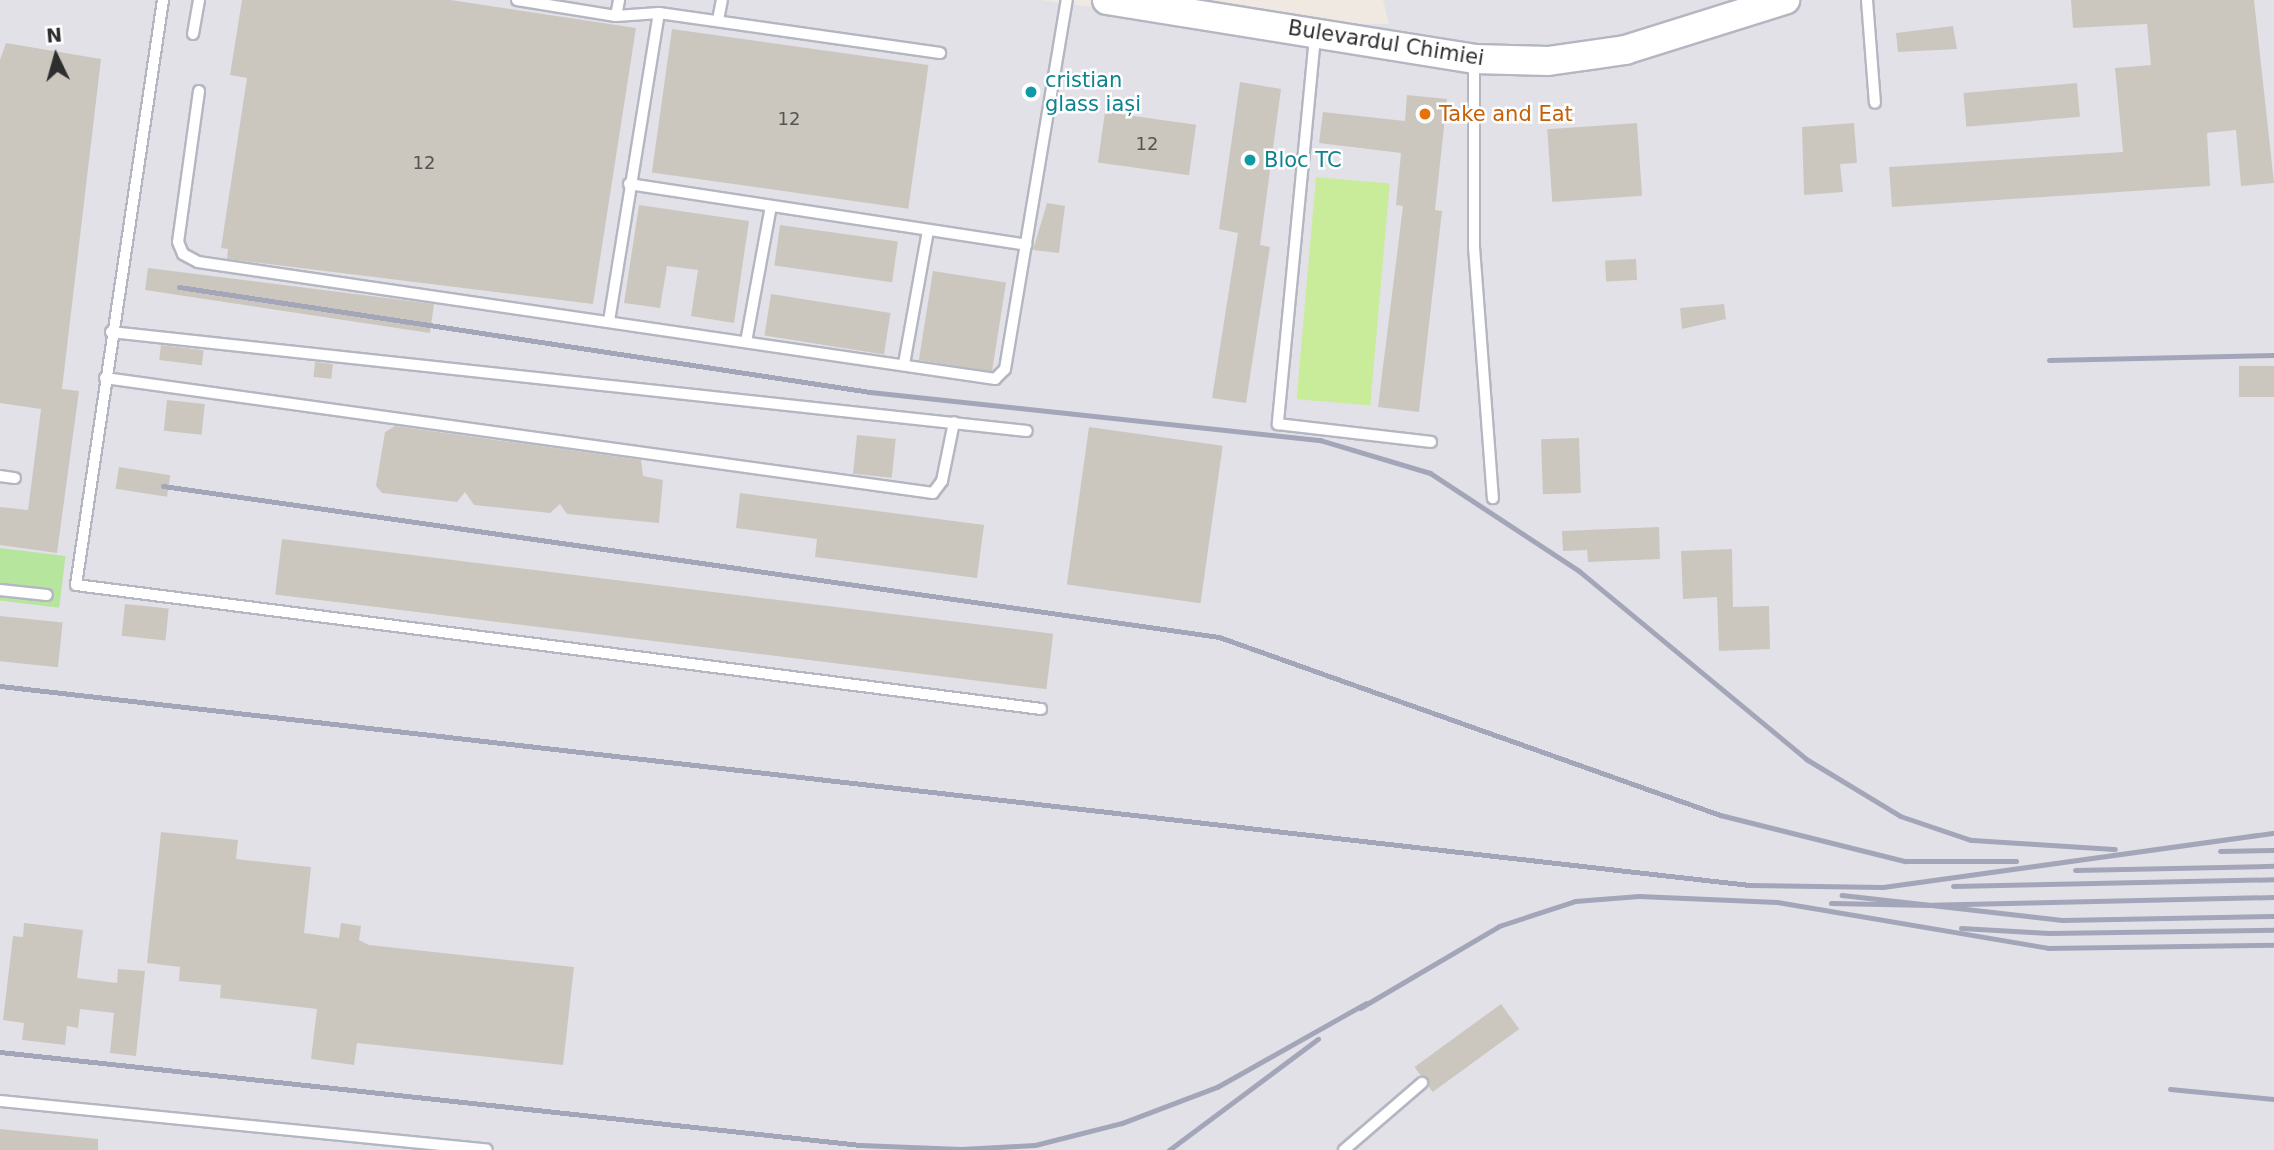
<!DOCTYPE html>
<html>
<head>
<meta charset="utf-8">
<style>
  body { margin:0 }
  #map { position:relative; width:2274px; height:1150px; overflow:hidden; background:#efe9e1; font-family:"DejaVu Sans",sans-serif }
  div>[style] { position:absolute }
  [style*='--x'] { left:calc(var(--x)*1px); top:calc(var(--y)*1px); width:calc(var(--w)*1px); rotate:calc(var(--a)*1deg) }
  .industrial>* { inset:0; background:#e3e1e8 }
  .green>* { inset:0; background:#b6e59e; transform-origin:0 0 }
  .pitch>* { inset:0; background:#c9ec9a; transform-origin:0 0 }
  .building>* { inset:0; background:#cbc7bf; transform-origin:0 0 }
  .roads { filter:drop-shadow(2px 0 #b4b7c1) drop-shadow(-2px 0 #b4b7c1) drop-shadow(0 2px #b4b7c1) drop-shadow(0 -2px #b4b7c1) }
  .lane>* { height:10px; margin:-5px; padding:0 5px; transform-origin:5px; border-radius:5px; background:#fff }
  .secondary>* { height:28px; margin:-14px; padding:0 14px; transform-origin:14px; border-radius:14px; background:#fff }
  .rail>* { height:5px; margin:-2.5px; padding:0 2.5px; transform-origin:2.5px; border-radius:2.5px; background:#a3a6b8 }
  .dots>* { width:19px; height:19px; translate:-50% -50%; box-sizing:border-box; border:4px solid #fff; border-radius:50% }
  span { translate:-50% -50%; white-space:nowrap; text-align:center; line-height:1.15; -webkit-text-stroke:5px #fff; paint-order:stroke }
  .number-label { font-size:18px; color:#555452 }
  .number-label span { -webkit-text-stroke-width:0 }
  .street-label { font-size:21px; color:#2e2e2e }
  .culture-label { font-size:21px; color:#0d838f }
  .left { translate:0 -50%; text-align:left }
  .food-label { font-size:21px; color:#c56008 }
  .north { position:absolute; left:21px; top:21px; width:70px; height:70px; -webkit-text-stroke:5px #fff; paint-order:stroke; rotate:355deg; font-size:19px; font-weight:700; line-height:28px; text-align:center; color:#2e2e2e }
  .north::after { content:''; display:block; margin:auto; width:24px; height:32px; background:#2e2e2e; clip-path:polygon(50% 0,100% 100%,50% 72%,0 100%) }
</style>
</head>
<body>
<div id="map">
  <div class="industrial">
    <i style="clip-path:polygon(0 0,1041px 0,1220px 24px,1389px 24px,1383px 0,2274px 0,2274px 1150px,0 1150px)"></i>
  </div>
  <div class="green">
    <i style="left:0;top:548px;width:66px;height:52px;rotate:7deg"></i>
  </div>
  <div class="pitch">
    <i style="left:1316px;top:177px;width:74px;height:223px;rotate:5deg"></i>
  </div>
  <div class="building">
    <i style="clip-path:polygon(242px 0,451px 0,636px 28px,593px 304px,227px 259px,228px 249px,221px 248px,247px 78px,230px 75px)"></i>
    <i style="clip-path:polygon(2071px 0,2254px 0,2274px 183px,2241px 186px,2236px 130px,2207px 133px,2210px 186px,1892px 207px,1889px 167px,2123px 152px,2115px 68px,2151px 65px,2147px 24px,2073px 28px)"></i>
    <i style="clip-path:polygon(1953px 26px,1957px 49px,1898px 52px,1896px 33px)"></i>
    <i style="left:672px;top:29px;width:259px;height:145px;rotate:8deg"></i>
    <i style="clip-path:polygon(6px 43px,101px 59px,62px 389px,79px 391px,57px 553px,0 545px,0 507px,28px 510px,41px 409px,0 403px,0 60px)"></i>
    <i style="clip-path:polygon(1240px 82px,1281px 89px,1260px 245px,1270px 247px,1246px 403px,1212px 398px,1238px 233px,1219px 229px)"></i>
    <i style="left:2077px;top:83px;width:34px;height:114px;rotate:85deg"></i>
    <i style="clip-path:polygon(1407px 95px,1447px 99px,1435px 210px,1442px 211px,1419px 412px,1378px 407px,1403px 206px,1396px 205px,1401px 153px,1319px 143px,1323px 112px,1405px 121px)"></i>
    <i style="left:1105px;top:112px;width:92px;height:51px;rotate:8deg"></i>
    <i style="left:1637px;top:123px;width:73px;height:90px;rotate:86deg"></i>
    <i style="clip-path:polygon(1854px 123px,1857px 163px,1840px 164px,1843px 192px,1804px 195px,1802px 127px)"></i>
    <i style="clip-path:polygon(1047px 203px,1065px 206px,1059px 253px,1033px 250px)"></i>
    <i style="clip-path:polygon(639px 205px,749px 221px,734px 323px,691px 316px,698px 270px,667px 266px,660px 308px,624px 303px)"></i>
    <i style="left:780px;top:225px;width:119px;height:41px;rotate:8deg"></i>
    <i style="left:1636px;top:259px;width:21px;height:31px;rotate:87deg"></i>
    <i style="clip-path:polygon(148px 268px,434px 304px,430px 333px,145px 290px)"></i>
    <i style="left:933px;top:271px;width:74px;height:90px;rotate:9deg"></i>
    <i style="left:771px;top:294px;width:121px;height:42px;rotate:9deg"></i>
    <i style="clip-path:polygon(1724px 304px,1726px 319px,1682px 329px,1680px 308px)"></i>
    <i style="left:161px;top:345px;width:43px;height:15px;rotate:7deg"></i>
    <i style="left:315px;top:362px;width:18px;height:15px;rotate:6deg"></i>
    <i style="left:2239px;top:366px;width:35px;height:31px"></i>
    <i style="left:167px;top:400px;width:38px;height:31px;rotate:6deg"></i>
    <i style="clip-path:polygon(395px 426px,641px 460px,643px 476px,663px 480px,659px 523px,567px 514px,560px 504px,550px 513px,474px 505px,465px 492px,457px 502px,382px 493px,376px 486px,385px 432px)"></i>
    <i style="left:1089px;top:427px;width:135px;height:159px;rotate:8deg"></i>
    <i style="left:857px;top:435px;width:39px;height:39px;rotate:6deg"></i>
    <i style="left:1579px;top:438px;width:55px;height:38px;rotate:88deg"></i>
    <i style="left:119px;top:467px;width:52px;height:22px;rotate:9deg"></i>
    <i style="clip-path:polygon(740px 493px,984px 525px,977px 578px,815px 557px,817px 539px,736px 528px)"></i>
    <i style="clip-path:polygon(1659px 527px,1660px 559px,1588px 562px,1587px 550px,1563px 551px,1562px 531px)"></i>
    <i style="left:282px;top:539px;width:777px;height:56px;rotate:7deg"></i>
    <i style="clip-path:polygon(1732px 549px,1733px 607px,1769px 606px,1770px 649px,1719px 651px,1717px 597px,1683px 599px,1681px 551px)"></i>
    <i style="left:125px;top:604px;width:44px;height:32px;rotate:6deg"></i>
    <i style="left:0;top:616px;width:63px;height:45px;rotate:6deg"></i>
    <i style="clip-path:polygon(161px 832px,238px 840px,236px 859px,311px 867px,304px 933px,339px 938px,341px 923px,361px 926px,359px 940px,369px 945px,574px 967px,563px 1065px,357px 1043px,354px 1065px,311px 1059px,317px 1009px,220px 998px,221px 985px,179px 981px,180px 967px,147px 963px)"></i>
    <i style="clip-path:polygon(24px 923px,83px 930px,77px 978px,117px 983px,118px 969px,145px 971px,136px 1056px,110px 1053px,114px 1013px,80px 1009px,78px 1028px,67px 1026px,65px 1045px,22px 1040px,24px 1023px,3px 1020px,13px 936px,23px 937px)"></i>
    <i style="left:1501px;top:1004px;width:31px;height:107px;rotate:54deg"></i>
    <i style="clip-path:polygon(0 1129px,98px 1139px,98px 1150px,0 1150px)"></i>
  </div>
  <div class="roads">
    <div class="lane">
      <i style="--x:163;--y:0;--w:591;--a:98.46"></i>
      <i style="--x:76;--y:585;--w:973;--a:7.32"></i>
      <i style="--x:517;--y:0;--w:100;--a:9.2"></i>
      <i style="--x:616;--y:16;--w:43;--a:-4"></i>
      <i style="--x:659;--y:13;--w:284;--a:8.1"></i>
      <i style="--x:1867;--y:0;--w:103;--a:85.6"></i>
      <i style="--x:616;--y:16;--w:16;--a:-79"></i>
      <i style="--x:718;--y:20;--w:20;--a:-79"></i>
      <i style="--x:193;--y:34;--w:35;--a:-80"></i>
      <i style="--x:1315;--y:37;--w:389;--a:95.5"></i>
      <i style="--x:1278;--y:424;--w:154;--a:6.7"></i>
      <i style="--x:1474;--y:60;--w:187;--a:90"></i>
      <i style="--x:1474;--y:247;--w:252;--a:85.7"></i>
      <i style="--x:199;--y:91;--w:152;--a:97.9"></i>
      <i style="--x:178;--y:242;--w:13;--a:67"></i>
      <i style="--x:183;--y:254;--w:17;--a:28"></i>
      <i style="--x:198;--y:262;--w:806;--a:8.35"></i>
      <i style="--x:995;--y:379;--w:14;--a:-45"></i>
      <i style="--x:1005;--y:369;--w:374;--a:-80.5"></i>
      <i style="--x:629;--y:184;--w:402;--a:8.7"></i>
      <i style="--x:609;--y:321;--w:312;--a:-80.8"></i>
      <i style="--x:111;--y:332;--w:921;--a:6.17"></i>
      <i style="--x:746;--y:342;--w:138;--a:-79.6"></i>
      <i style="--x:904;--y:364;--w:136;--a:-79.8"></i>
      <i style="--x:105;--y:378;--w:836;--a:7.91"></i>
      <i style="--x:933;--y:493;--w:15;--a:-53"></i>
      <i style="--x:942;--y:481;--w:60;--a:-78.5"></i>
      <i style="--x:0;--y:476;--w:15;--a:8"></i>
      <i style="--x:0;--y:590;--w:47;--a:6.1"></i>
      <i style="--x:0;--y:1101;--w:489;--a:5.7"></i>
      <i style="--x:1344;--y:1150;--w:103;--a:-40.7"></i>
    </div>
    <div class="secondary">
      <i style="--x:1107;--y:0;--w:372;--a:9.1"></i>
      <i style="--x:1474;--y:59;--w:74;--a:1.5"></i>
      <i style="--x:1548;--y:61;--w:78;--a:-8.1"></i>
      <i style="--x:1625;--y:50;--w:168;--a:-17.4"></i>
    </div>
  </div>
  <div class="rail">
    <i style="--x:179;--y:287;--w:699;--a:8.64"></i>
    <i style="--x:870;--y:392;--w:453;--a:6.1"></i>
    <i style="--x:1320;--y:440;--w:115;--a:16.7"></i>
    <i style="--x:1430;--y:473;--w:178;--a:33.3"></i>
    <i style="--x:1579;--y:571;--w:295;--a:39.6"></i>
    <i style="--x:1806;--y:759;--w:110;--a:31.2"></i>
    <i style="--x:1900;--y:816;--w:75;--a:18.7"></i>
    <i style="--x:1971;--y:840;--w:144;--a:3.6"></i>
    <i style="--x:2049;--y:360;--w:225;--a:-1.3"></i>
    <i style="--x:163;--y:486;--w:1067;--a:8.14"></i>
    <i style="--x:1219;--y:637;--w:532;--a:19.56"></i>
    <i style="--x:1720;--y:815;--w:191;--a:14"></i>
    <i style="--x:1905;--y:861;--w:111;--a:0"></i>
    <i style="--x:0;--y:686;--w:1761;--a:6.49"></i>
    <i style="--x:1750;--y:885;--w:133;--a:0.9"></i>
    <i style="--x:1883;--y:887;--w:395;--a:-7.9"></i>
    <i style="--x:2220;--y:851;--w:54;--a:-1.1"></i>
    <i style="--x:2075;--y:870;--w:199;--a:-1.2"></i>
    <i style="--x:1953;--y:886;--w:321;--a:-1.2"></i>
    <i style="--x:2274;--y:897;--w:343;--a:178.7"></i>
    <i style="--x:1931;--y:905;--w:132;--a:6.5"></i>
    <i style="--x:2062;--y:920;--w:212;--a:-1.1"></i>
    <i style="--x:1831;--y:903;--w:100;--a:1.1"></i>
    <i style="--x:1931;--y:905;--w:90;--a:-173.6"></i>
    <i style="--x:1961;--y:928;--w:88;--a:3.3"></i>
    <i style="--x:2049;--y:933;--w:225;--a:-0.8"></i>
    <i style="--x:1360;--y:1008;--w:161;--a:-30.5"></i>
    <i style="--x:1499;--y:926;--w:80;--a:-18.2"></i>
    <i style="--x:1575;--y:901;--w:64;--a:-4.5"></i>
    <i style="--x:1639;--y:896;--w:138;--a:2.5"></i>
    <i style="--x:1777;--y:902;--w:275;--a:9.6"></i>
    <i style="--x:2048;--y:948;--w:226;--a:-0.8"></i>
    <i style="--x:0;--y:1052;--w:865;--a:6.17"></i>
    <i style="--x:860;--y:1145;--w:101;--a:2.3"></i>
    <i style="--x:961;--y:1149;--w:74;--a:-3.1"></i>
    <i style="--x:1035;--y:1145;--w:90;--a:-14.2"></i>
    <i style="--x:1122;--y:1123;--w:102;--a:-20.8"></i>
    <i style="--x:1217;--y:1087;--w:171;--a:-29.4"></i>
    <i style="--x:2170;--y:1089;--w:104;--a:5.5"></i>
    <i style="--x:1169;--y:1150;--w:186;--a:-36.7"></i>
  </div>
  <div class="dots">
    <i style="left:1031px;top:92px;background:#0f9aa8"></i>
    <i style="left:1425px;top:114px;background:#e8710a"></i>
    <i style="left:1250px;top:160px;background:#0f9aa8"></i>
  </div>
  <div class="number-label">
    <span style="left:789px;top:119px">12</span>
    <span style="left:1147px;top:144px">12</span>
    <span style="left:424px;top:163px">12</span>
  </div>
  <div class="street-label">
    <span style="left:1386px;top:43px;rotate:9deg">Bulevardul Chimiei</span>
  </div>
  <div class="culture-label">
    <span class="left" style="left:1045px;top:92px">cristian<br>glass iași</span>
    <span class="left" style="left:1264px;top:160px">Bloc TC</span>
  </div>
  <div class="food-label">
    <span class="left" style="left:1439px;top:114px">Take and Eat</span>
  </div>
  <div class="north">N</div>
</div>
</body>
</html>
